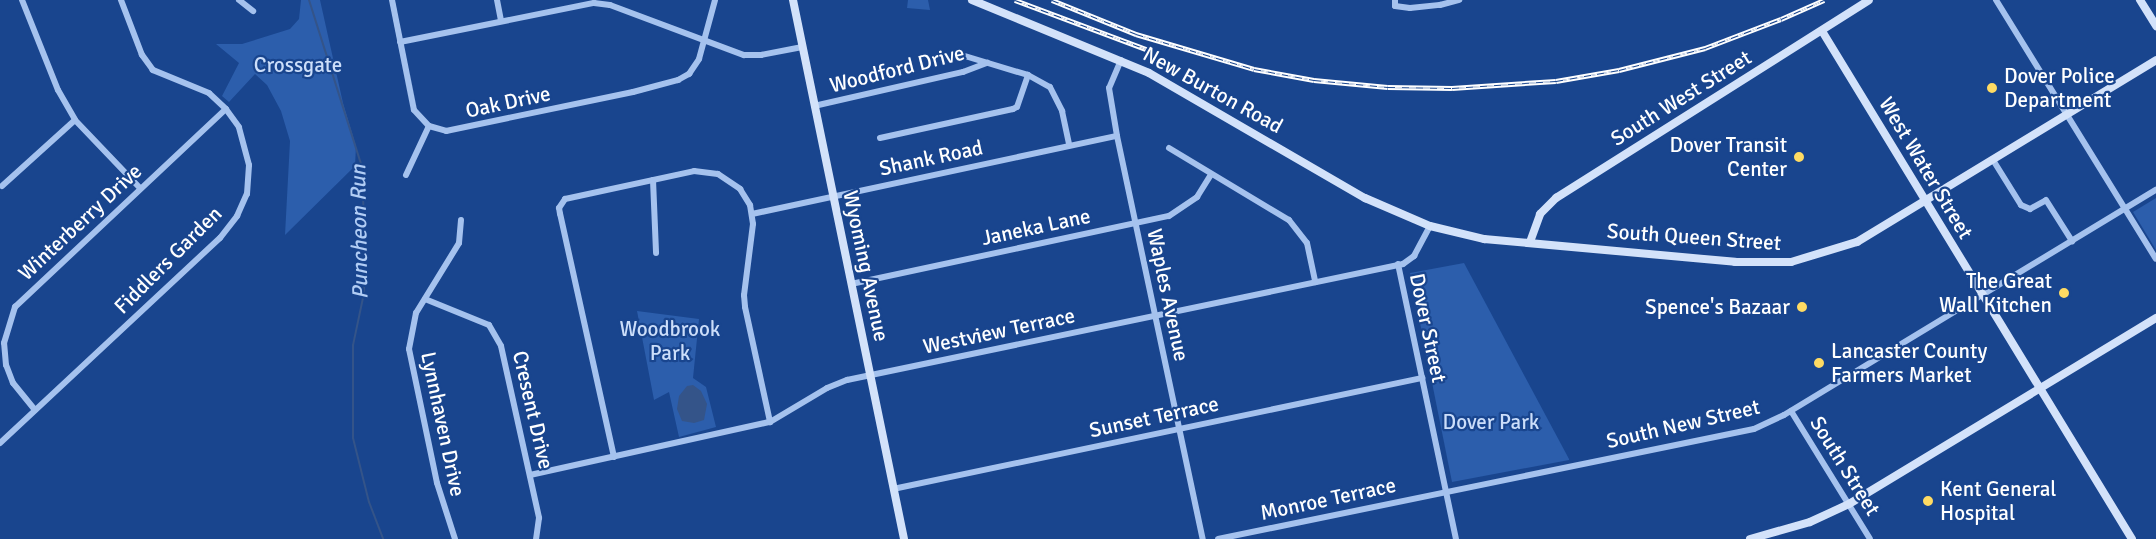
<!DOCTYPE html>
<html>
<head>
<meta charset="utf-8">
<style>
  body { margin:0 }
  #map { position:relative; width:2156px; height:539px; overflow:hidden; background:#19458e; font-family:Signika,sans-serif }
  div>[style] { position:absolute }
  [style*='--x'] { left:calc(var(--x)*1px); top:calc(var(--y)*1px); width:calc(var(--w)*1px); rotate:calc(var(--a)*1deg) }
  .green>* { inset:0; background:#2c5eac }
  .water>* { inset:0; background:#345489 }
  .stream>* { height:2px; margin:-1px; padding:0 1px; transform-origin:1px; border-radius:1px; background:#345489 }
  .street>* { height:6px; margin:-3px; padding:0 3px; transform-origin:3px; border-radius:3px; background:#a5c2ee }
  .secondary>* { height:8px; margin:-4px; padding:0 4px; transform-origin:4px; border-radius:4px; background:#d3e2fa }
  .rail>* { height:4.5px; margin-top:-2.25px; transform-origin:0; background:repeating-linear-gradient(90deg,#19458e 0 7px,#fff 0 14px); box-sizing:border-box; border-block:2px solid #fff }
  .dots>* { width:16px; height:16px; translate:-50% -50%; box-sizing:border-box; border:3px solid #19458e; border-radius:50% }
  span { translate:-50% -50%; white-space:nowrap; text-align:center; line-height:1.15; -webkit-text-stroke:4.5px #19458e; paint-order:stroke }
  .park-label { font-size:21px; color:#ccdefa }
  .street-label { font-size:21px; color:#fff }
  .poi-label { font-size:21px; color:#fff }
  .left { translate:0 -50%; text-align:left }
  .right { translate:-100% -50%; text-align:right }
  .water-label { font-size:22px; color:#b1cdf5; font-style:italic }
</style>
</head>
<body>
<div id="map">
  <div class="green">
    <i style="clip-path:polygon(301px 0,320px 0,343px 103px,356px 146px,355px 166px,285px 235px,290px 141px,281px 111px,267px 85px,255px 74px,229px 102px,222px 96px,239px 63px,216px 44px,242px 44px,290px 29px,299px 19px)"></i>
    <i style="clip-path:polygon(908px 0,928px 0,930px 10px,907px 8px)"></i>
    <i style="clip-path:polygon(2156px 198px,2156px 250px,2133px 212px)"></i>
    <i style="clip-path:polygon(1464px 263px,1569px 459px,1569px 460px,1452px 482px,1410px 273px)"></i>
    <i style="clip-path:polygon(637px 311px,699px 319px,693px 378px,706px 387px,716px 427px,679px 437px,669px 392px,654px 400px)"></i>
  </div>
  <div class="water">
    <i style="clip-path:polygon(693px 385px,701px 391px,707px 404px,704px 420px,694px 423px,682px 421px,677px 409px,679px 396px,687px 386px)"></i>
  </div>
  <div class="stream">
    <i style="--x:309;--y:0;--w:178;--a:72.4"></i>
    <i style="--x:363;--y:170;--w:123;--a:89.5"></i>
    <i style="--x:364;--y:293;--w:53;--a:101.9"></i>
    <i style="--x:353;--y:345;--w:93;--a:90"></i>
    <i style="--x:353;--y:438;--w:66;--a:76"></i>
    <i style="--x:369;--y:502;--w:40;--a:69"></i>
  </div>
  <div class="street">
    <i style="--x:22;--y:0;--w:97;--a:68.2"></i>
    <i style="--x:58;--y:90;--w:34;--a:60"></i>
    <i style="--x:75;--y:120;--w:94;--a:46.3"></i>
    <i style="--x:239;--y:0;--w:18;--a:38"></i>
    <i style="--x:392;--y:0;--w:112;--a:78.7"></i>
    <i style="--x:414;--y:110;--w:22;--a:47"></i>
    <i style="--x:429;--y:126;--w:18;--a:16"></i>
    <i style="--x:446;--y:131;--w:191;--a:-11.8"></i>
    <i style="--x:633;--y:92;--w:47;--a:-14.9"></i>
    <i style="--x:678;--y:80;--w:13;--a:-29"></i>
    <i style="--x:689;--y:74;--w:18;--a:-56"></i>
    <i style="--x:699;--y:59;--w:61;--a:-74.8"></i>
    <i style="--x:497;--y:0;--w:20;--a:79"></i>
    <i style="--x:1395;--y:0;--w:6;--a:90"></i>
    <i style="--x:1395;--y:6;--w:15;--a:8"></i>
    <i style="--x:1410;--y:8;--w:30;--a:-6"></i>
    <i style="--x:1440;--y:5;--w:20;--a:-15"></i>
    <i style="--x:1996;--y:0;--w:304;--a:58.3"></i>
    <i style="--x:400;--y:42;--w:198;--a:-11.4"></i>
    <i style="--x:594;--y:3;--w:16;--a:7"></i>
    <i style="--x:610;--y:5;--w:143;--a:20.5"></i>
    <i style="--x:744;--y:55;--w:17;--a:0"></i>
    <i style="--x:761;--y:55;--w:42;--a:-11"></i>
    <i style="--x:955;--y:53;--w:76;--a:16.8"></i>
    <i style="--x:1028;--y:75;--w:25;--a:29"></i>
    <i style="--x:1050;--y:87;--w:27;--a:63"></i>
    <i style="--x:1062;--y:111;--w:35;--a:78"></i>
    <i style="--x:1121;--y:60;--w:30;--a:113"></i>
    <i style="--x:1109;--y:88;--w:49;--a:80.5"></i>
    <i style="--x:1117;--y:136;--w:412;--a:78"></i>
    <i style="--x:814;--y:106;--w:153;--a:-12.9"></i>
    <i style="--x:963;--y:72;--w:26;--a:-21"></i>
    <i style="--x:880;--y:138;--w:136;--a:-12.3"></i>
    <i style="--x:1013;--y:109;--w:4;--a:-27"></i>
    <i style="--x:1017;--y:107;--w:34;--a:-71"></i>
    <i style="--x:1169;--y:148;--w:140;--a:31"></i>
    <i style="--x:1289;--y:220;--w:29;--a:52"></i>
    <i style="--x:1307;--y:243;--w:40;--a:78"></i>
    <i style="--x:1993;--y:160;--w:53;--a:58.1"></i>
    <i style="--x:2021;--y:205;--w:10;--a:24"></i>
    <i style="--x:2030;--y:209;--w:18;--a:-29"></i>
    <i style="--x:2046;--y:200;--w:49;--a:57.6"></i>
    <i style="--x:406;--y:175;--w:54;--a:-64.9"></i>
    <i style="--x:653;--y:180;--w:73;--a:87.6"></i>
    <i style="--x:2;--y:186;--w:98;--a:-42.1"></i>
    <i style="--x:752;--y:214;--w:373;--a:-12.1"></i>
    <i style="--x:1398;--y:264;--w:281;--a:78.1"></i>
    <i style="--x:851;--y:284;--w:325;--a:-12.1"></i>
    <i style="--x:1169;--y:216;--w:34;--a:-34"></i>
    <i style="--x:1197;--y:197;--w:26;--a:-58"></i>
    <i style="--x:425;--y:299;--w:69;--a:22.1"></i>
    <i style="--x:489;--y:325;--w:24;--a:60"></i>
    <i style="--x:501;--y:346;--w:176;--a:77.5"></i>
    <i style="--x:539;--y:518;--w:21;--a:98"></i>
    <i style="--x:35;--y:410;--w:35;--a:-129"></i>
    <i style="--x:13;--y:383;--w:19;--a:-111"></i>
    <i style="--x:6;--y:365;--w:22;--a:-95"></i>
    <i style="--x:4;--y:343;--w:38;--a:-73"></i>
    <i style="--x:15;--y:307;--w:289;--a:-43.2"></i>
    <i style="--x:1791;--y:411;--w:150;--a:58.3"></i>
    <i style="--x:0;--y:443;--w:301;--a:-43"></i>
    <i style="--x:220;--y:238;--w:28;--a:-52"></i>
    <i style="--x:237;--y:216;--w:24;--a:-66"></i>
    <i style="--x:247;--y:194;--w:29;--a:-86"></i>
    <i style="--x:249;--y:165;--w:39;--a:-105"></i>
    <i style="--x:239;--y:127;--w:22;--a:-126"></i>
    <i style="--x:226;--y:109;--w:23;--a:-137"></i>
    <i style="--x:209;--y:93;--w:61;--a:-157.7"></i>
    <i style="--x:153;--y:70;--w:19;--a:-126"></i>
    <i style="--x:142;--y:55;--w:59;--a:-110.9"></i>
    <i style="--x:614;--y:457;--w:249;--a:-102.5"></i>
    <i style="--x:560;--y:214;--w:6;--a:-99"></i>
    <i style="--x:559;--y:208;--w:11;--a:-56"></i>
    <i style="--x:565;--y:199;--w:132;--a:-12.2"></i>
    <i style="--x:694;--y:171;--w:24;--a:7"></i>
    <i style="--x:718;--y:174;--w:27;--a:34"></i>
    <i style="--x:740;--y:189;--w:19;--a:58"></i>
    <i style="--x:750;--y:205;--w:19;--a:81"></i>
    <i style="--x:753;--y:224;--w:72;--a:97.2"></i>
    <i style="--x:744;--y:295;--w:12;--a:85"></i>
    <i style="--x:745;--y:307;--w:118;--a:77.7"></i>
    <i style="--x:530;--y:475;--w:246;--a:-12.5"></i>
    <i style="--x:770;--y:422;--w:66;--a:-30.8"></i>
    <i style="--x:827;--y:388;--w:22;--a:-22"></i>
    <i style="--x:847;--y:380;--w:568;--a:-11.78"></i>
    <i style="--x:1403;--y:264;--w:14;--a:-36"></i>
    <i style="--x:1414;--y:256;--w:34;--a:-62"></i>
    <i style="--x:893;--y:489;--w:541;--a:-11.85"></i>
    <i style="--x:455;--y:539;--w:59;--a:-107.8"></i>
    <i style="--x:437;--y:483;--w:137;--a:-101.8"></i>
    <i style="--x:409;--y:349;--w:37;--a:-79"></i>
    <i style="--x:416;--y:313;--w:82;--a:-58.4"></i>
    <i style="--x:459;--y:243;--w:23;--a:-85"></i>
    <i style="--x:1218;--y:539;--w:547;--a:-11.6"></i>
    <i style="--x:1754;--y:429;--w:33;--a:-25"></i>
    <i style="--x:1784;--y:415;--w:435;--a:-31.2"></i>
  </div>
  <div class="secondary">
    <i style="--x:793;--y:0;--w:550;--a:78.36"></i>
    <i style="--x:972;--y:0;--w:191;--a:22.4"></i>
    <i style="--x:1149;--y:73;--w:250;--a:30.1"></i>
    <i style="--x:1365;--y:198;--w:71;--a:23.3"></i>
    <i style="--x:1430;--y:226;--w:56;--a:13.5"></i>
    <i style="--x:1484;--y:239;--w:252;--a:5.2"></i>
    <i style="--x:1735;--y:262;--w:56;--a:0"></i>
    <i style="--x:1791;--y:262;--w:69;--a:-16.9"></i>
    <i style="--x:1857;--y:242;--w:350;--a:-31.3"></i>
    <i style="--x:2140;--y:0;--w:31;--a:58"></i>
    <i style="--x:1822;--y:31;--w:595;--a:58.61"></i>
    <i style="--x:1530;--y:242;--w:30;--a:-70"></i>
    <i style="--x:1540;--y:214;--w:23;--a:-45"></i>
    <i style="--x:1556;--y:198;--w:370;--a:-32.3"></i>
    <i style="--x:1750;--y:539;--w:62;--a:-15.8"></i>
    <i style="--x:1810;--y:522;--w:43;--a:-24.8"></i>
    <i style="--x:1849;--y:504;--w:359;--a:-31.2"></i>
  </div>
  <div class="rail">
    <i style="--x:1015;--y:0;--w:143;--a:20.5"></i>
    <i style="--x:1052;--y:0;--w:91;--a:22"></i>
    <i style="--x:1136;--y:34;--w:123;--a:16.5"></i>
    <i style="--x:1254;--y:69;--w:61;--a:10.4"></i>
    <i style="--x:1314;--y:80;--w:74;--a:5.4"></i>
    <i style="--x:1388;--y:87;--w:64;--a:0.9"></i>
    <i style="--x:1452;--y:88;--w:104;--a:-3.9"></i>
    <i style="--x:1556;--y:81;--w:64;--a:-9.9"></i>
    <i style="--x:1619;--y:70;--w:89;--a:-14.3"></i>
    <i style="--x:1705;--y:48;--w:81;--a:-20.9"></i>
    <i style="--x:1781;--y:19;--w:47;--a:-23.8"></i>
  </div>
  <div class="dots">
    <i style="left:1992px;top:88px;background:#ffdb63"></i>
    <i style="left:1799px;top:157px;background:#ffdb63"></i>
    <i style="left:2064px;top:293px;background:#ffdb63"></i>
    <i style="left:1802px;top:307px;background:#ffdb63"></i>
    <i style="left:1819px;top:363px;background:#ffdb63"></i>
    <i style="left:1928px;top:501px;background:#ffdb63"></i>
  </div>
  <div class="park-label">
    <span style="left:298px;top:65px">Crossgate</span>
    <span style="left:670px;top:341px">Woodbrook<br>Park</span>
    <span style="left:1491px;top:422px">Dover Park</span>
  </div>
  <div class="street-label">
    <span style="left:897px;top:69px;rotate:-14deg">Woodford Drive</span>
    <span style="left:1213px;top:90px;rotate:29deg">New Burton Road</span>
    <span style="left:1681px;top:98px;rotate:-32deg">South West Street</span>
    <span style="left:508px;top:102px;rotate:-12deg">Oak Drive</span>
    <span style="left:931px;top:158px;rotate:-12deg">Shank Road</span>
    <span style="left:1926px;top:168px;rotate:59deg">West Water Street</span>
    <span style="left:80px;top:222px;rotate:-43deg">Winterberry Drive</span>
    <span style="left:1036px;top:227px;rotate:-12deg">Janeka Lane</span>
    <span style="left:1694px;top:237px;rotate:4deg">South Queen Street</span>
    <span style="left:168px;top:260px;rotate:-45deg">Fiddlers Garden</span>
    <span style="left:866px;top:266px;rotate:78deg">Wyoming Avenue</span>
    <span style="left:1168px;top:295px;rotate:78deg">Waples Avenue</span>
    <span style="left:1428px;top:328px;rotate:78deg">Dover Street</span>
    <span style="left:999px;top:331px;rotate:-12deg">Westview Terrace</span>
    <span style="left:533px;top:410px;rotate:77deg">Cresent Drive</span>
    <span style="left:1154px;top:417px;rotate:-12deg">Sunset Terrace</span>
    <span style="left:443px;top:424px;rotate:78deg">Lynnhaven Drive</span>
    <span style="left:1683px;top:424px;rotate:-13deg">South New Street</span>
    <span style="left:1845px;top:466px;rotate:58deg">South Street</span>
    <span style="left:1328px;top:499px;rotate:-12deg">Monroe Terrace</span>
  </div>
  <div class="poi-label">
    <span class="left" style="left:2004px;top:88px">Dover Police<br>Department</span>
    <span class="right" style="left:1787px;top:157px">Dover Transit<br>Center</span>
    <span class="right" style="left:2052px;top:293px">The Great<br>Wall Kitchen</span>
    <span class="right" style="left:1790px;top:307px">Spence's Bazaar</span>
    <span class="left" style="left:1831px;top:363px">Lancaster County<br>Farmers Market</span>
    <span class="left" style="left:1940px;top:501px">Kent General<br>Hospital</span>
  </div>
  <div class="water-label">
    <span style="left:359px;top:232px;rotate:-91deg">Puncheon Run</span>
  </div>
</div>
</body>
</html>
